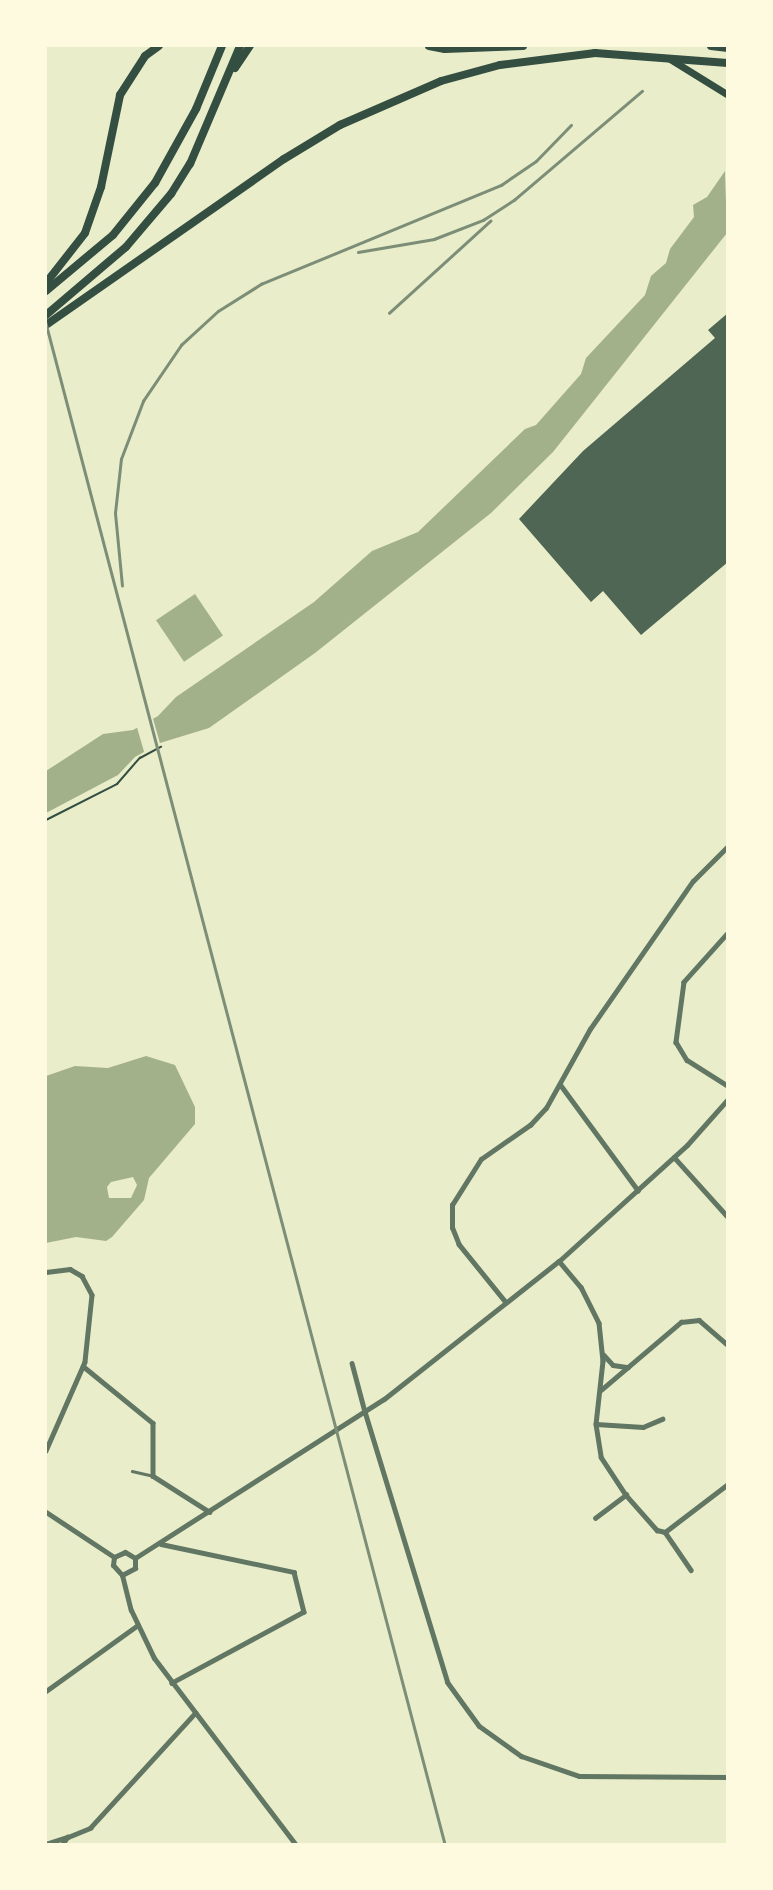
<!DOCTYPE html>
<html>
<head>
<meta charset="utf-8">
<style>
  body { margin:0 }
  #map { position:relative; width:773px; height:1890px; overflow:hidden; background:#e9edc9; font-family:Inter,sans-serif }
  div>[style] { position:absolute }
  [style*='--x'] { left:calc(var(--x)*1px); top:calc(var(--y)*1px); width:calc(var(--w)*1px); rotate:calc(var(--a)*1deg) }
  .water>* { inset:0; background:#a3b18a; transform-origin:0 0 }
  .pier>* { inset:0; background:#e9edc9 }
  .building>* { inset:0; background:#4f6655 }
  .path>* { height:2px; margin:-1px; padding:0 1px; transform-origin:1px; border-radius:1px; background:#344e41 }
  .service>* { height:2.5px; margin:-1.25px; padding:0 1.25px; transform-origin:1.25px; border-radius:1.25px; background:#617663 }
  .minor>* { height:4.5px; margin:-2.25px; padding:0 2.25px; transform-origin:2.25px; border-radius:2.25px; background:#617663 }
  .tertiary>* { height:5px; margin:-2.5px; padding:0 2.5px; transform-origin:2.5px; border-radius:2.5px; background:#617663 }
  .trunk>* { height:7px; margin:-3.5px; padding:0 3.5px; transform-origin:3.5px; border-radius:3.5px; background:#344e41 }
  .motorway>* { height:8px; margin:-4px; padding:0 4px; transform-origin:4px; border-radius:4px; background:#344e41 }
  .rail>* { height:2.5px; margin:-1.25px; padding:0 1.25px; transform-origin:1.25px; border-radius:1.25px; background:#7c8e77 }
  span { translate:-50% -50%; white-space:nowrap; text-align:center; line-height:1.15; -webkit-text-stroke:5px #fefae0; paint-order:stroke }
  .frame { position:absolute; inset:0; border:47px solid #fefae0; pointer-events:none }
</style>
</head>
<body>
<div id="map">
  <div class="water">
    <i style="clip-path:polygon(725px 171px,727px 233px,553px 452px,491px 513px,315px 653px,209px 728px,160px 743px,135px 757px,118px 775px,46px 813px,46px 771px,103px 734px,133px 730px,158px 716px,176px 697px,314px 602px,372px 551px,418px 532px,525px 429px,536px 425px,581px 374px,586px 358px,645px 295px,651px 276px,666px 263px,670px 249px,694px 217px,693px 205px,707px 197px)"></i>
    <i style="left:195px;top:594px;width:50px;height:47px;rotate:56deg"></i>
    <i style="clip-path:polygon(evenodd,146px 1056px,175px 1065px,195px 1107px,195px 1124px,149px 1178px,144px 1200px,112px 1237px,106px 1241px,76px 1237px,46px 1243px,46px 1076px,75px 1066px,108px 1068px,146px 1056px,133px 1177px,137px 1185px,131px 1198px,109px 1198px,107px 1187px,111px 1182px,133px 1177px)"></i>
  </div>
  <div class="pier">
    <i style="clip-path:polygon(152px 715px,161px 747px,145px 755px,136px 724px)"></i>
  </div>
  <div class="building">
    <i style="clip-path:polygon(728px 313px,728px 562px,641px 635px,603px 591px,591px 602px,519px 519px,583px 451px,715px 338px,708px 330px)"></i>
  </div>
  <div class="path">
    <i style="--x:46;--y:820;--w:80;--a:-26.9"></i>
    <i style="--x:117;--y:784;--w:35;--a:-49"></i>
    <i style="--x:140;--y:758;--w:24;--a:-28"></i>
  </div>
  <div class="service">
    <i style="--x:132;--y:1471;--w:22;--a:13"></i>
  </div>
  <div class="minor">
    <i style="--x:728;--y:933;--w:66;--a:131.9"></i>
    <i style="--x:684;--y:982;--w:61;--a:97.6"></i>
    <i style="--x:676;--y:1042;--w:21;--a:59"></i>
    <i style="--x:687;--y:1060;--w:49;--a:32.4"></i>
    <i style="--x:560;--y:1084;--w:132;--a:53.7"></i>
    <i style="--x:674;--y:1157;--w:81;--a:48"></i>
    <i style="--x:559;--y:1261;--w:34;--a:50"></i>
    <i style="--x:581;--y:1287;--w:40;--a:63.4"></i>
    <i style="--x:599;--y:1323;--w:38;--a:84"></i>
    <i style="--x:603;--y:1361;--w:63;--a:96.3"></i>
    <i style="--x:596;--y:1424;--w:33;--a:81"></i>
    <i style="--x:601;--y:1457;--w:45;--a:56.7"></i>
    <i style="--x:626;--y:1495;--w:47;--a:48.5"></i>
    <i style="--x:657;--y:1530;--w:8;--a:14"></i>
    <i style="--x:665;--y:1532;--w:46;--a:55.6"></i>
    <i style="--x:46;--y:1272;--w:24;--a:-7"></i>
    <i style="--x:70;--y:1269;--w:14;--a:30"></i>
    <i style="--x:82;--y:1276;--w:21;--a:62"></i>
    <i style="--x:92;--y:1295;--w:67;--a:96"></i>
    <i style="--x:85;--y:1362;--w:97;--a:113.7"></i>
    <i style="--x:506;--y:1303;--w:75;--a:-129"></i>
    <i style="--x:459;--y:1245;--w:18;--a:-112"></i>
    <i style="--x:452;--y:1228;--w:23;--a:-90"></i>
    <i style="--x:452;--y:1205;--w:54;--a:-57.8"></i>
    <i style="--x:481;--y:1159;--w:60;--a:-34.8"></i>
    <i style="--x:530;--y:1125;--w:23;--a:-47"></i>
    <i style="--x:546;--y:1108;--w:90;--a:-60.9"></i>
    <i style="--x:590;--y:1029;--w:180;--a:-55.2"></i>
    <i style="--x:693;--y:881;--w:49;--a:-45"></i>
    <i style="--x:604;--y:1355;--w:13;--a:48"></i>
    <i style="--x:613;--y:1365;--w:15;--a:8"></i>
    <i style="--x:352;--y:1363;--w:51;--a:75.1"></i>
    <i style="--x:83;--y:1366;--w:90;--a:39.2"></i>
    <i style="--x:153;--y:1423;--w:53;--a:90"></i>
    <i style="--x:153;--y:1476;--w:67;--a:32.3"></i>
    <i style="--x:601;--y:1390;--w:105;--a:-40.4"></i>
    <i style="--x:681;--y:1322;--w:18;--a:-6"></i>
    <i style="--x:699;--y:1320;--w:38;--a:41"></i>
    <i style="--x:596;--y:1424;--w:47;--a:3.7"></i>
    <i style="--x:643;--y:1427;--w:21;--a:-23"></i>
    <i style="--x:595;--y:1518;--w:39;--a:-37"></i>
    <i style="--x:665;--y:1532;--w:79;--a:-37.3"></i>
    <i style="--x:161;--y:1544;--w:136;--a:11.9"></i>
    <i style="--x:294;--y:1572;--w:41;--a:76"></i>
    <i style="--x:304;--y:1612;--w:150;--a:151.7"></i>
    <i style="--x:46;--y:1691;--w:113;--a:-35.7"></i>
    <i style="--x:68;--y:1837;--w:24;--a:-22"></i>
    <i style="--x:90;--y:1828;--w:156;--a:-47.6"></i>
    <i style="--x:46;--y:1844;--w:23;--a:-18"></i>
    <i style="--x:68;--y:1837;--w:9;--a:126"></i>
  </div>
  <div class="tertiary">
    <i style="--x:365;--y:1413;--w:281;--a:73"></i>
    <i style="--x:447;--y:1682;--w:54;--a:54"></i>
    <i style="--x:479;--y:1726;--w:52;--a:35.5"></i>
    <i style="--x:521;--y:1756;--w:61;--a:19"></i>
    <i style="--x:579;--y:1776;--w:149;--a:0.4"></i>
    <i style="--x:46;--y:1512;--w:82;--a:33.5"></i>
    <i style="--x:114;--y:1557;--w:12;--a:-24"></i>
    <i style="--x:125;--y:1552;--w:12;--a:31"></i>
    <i style="--x:114;--y:1557;--w:8;--a:97"></i>
    <i style="--x:113;--y:1565;--w:13;--a:48"></i>
    <i style="--x:135;--y:1558;--w:295;--a:-32.6"></i>
    <i style="--x:384;--y:1399;--w:223;--a:-38.3"></i>
    <i style="--x:559;--y:1261;--w:173;--a:-42.2"></i>
    <i style="--x:687;--y:1145;--w:62;--a:-48.3"></i>
    <i style="--x:122;--y:1575;--w:36;--a:76"></i>
    <i style="--x:131;--y:1610;--w:53;--a:64.4"></i>
    <i style="--x:154;--y:1658;--w:233;--a:52.8"></i>
    <i style="--x:122;--y:1575;--w:15;--a:-28"></i>
    <i style="--x:135;--y:1568;--w:10;--a:-90"></i>
  </div>
  <div class="trunk">
    <i style="--x:670;--y:59;--w:68;--a:31.8"></i>
  </div>
  <div class="motorway">
    <i style="--x:429;--y:46;--w:16;--a:11"></i>
    <i style="--x:445;--y:49;--w:78;--a:-2.2"></i>
    <i style="--x:711;--y:46;--w:17;--a:7"></i>
    <i style="--x:235;--y:68;--w:27;--a:-56"></i>
    <i style="--x:46;--y:283;--w:63;--a:-52"></i>
    <i style="--x:85;--y:233;--w:49;--a:-70.8"></i>
    <i style="--x:101;--y:187;--w:94;--a:-78.3"></i>
    <i style="--x:120;--y:95;--w:46;--a:-57.3"></i>
    <i style="--x:145;--y:56;--w:17;--a:-36"></i>
    <i style="--x:46;--y:291;--w:87;--a:-39.9"></i>
    <i style="--x:113;--y:235;--w:67;--a:-51.1"></i>
    <i style="--x:155;--y:183;--w:85;--a:-61"></i>
    <i style="--x:196;--y:109;--w:68;--a:-67.6"></i>
    <i style="--x:46;--y:315;--w:105;--a:-40.4"></i>
    <i style="--x:126;--y:247;--w:70;--a:-49.7"></i>
    <i style="--x:171;--y:194;--w:36;--a:-58"></i>
    <i style="--x:190;--y:164;--w:128;--a:-67"></i>
    <i style="--x:46;--y:325;--w:290;--a:-34.9"></i>
    <i style="--x:284;--y:159;--w:66;--a:-31.3"></i>
    <i style="--x:340;--y:125;--w:110;--a:-23.5"></i>
    <i style="--x:441;--y:81;--w:61;--a:-15.2"></i>
    <i style="--x:500;--y:65;--w:96;--a:-7.2"></i>
    <i style="--x:595;--y:53;--w:133;--a:4.3"></i>
  </div>
  <div class="rail">
    <i style="--x:358;--y:252;--w:77;--a:-9.7"></i>
    <i style="--x:434;--y:239;--w:53;--a:-21.2"></i>
    <i style="--x:483;--y:220;--w:37;--a:-33"></i>
    <i style="--x:514;--y:200;--w:168;--a:-40.4"></i>
    <i style="--x:389;--y:313;--w:137;--a:-42.3"></i>
    <i style="--x:46;--y:323;--w:1572;--a:75.3"></i>
    <i style="--x:122;--y:586;--w:73;--a:-95.5"></i>
    <i style="--x:115;--y:513;--w:54;--a:-83.7"></i>
    <i style="--x:121;--y:459;--w:62;--a:-69.2"></i>
    <i style="--x:143;--y:401;--w:68;--a:-55.8"></i>
    <i style="--x:181;--y:345;--w:50;--a:-42.6"></i>
    <i style="--x:218;--y:311;--w:51;--a:-32.1"></i>
    <i style="--x:261;--y:284;--w:260;--a:-22.4"></i>
    <i style="--x:501;--y:185;--w:42;--a:-34.4"></i>
    <i style="--x:536;--y:161;--w:50;--a:-45.8"></i>
  </div>
  <div class="frame"></div>
</div>
</body>
</html>
